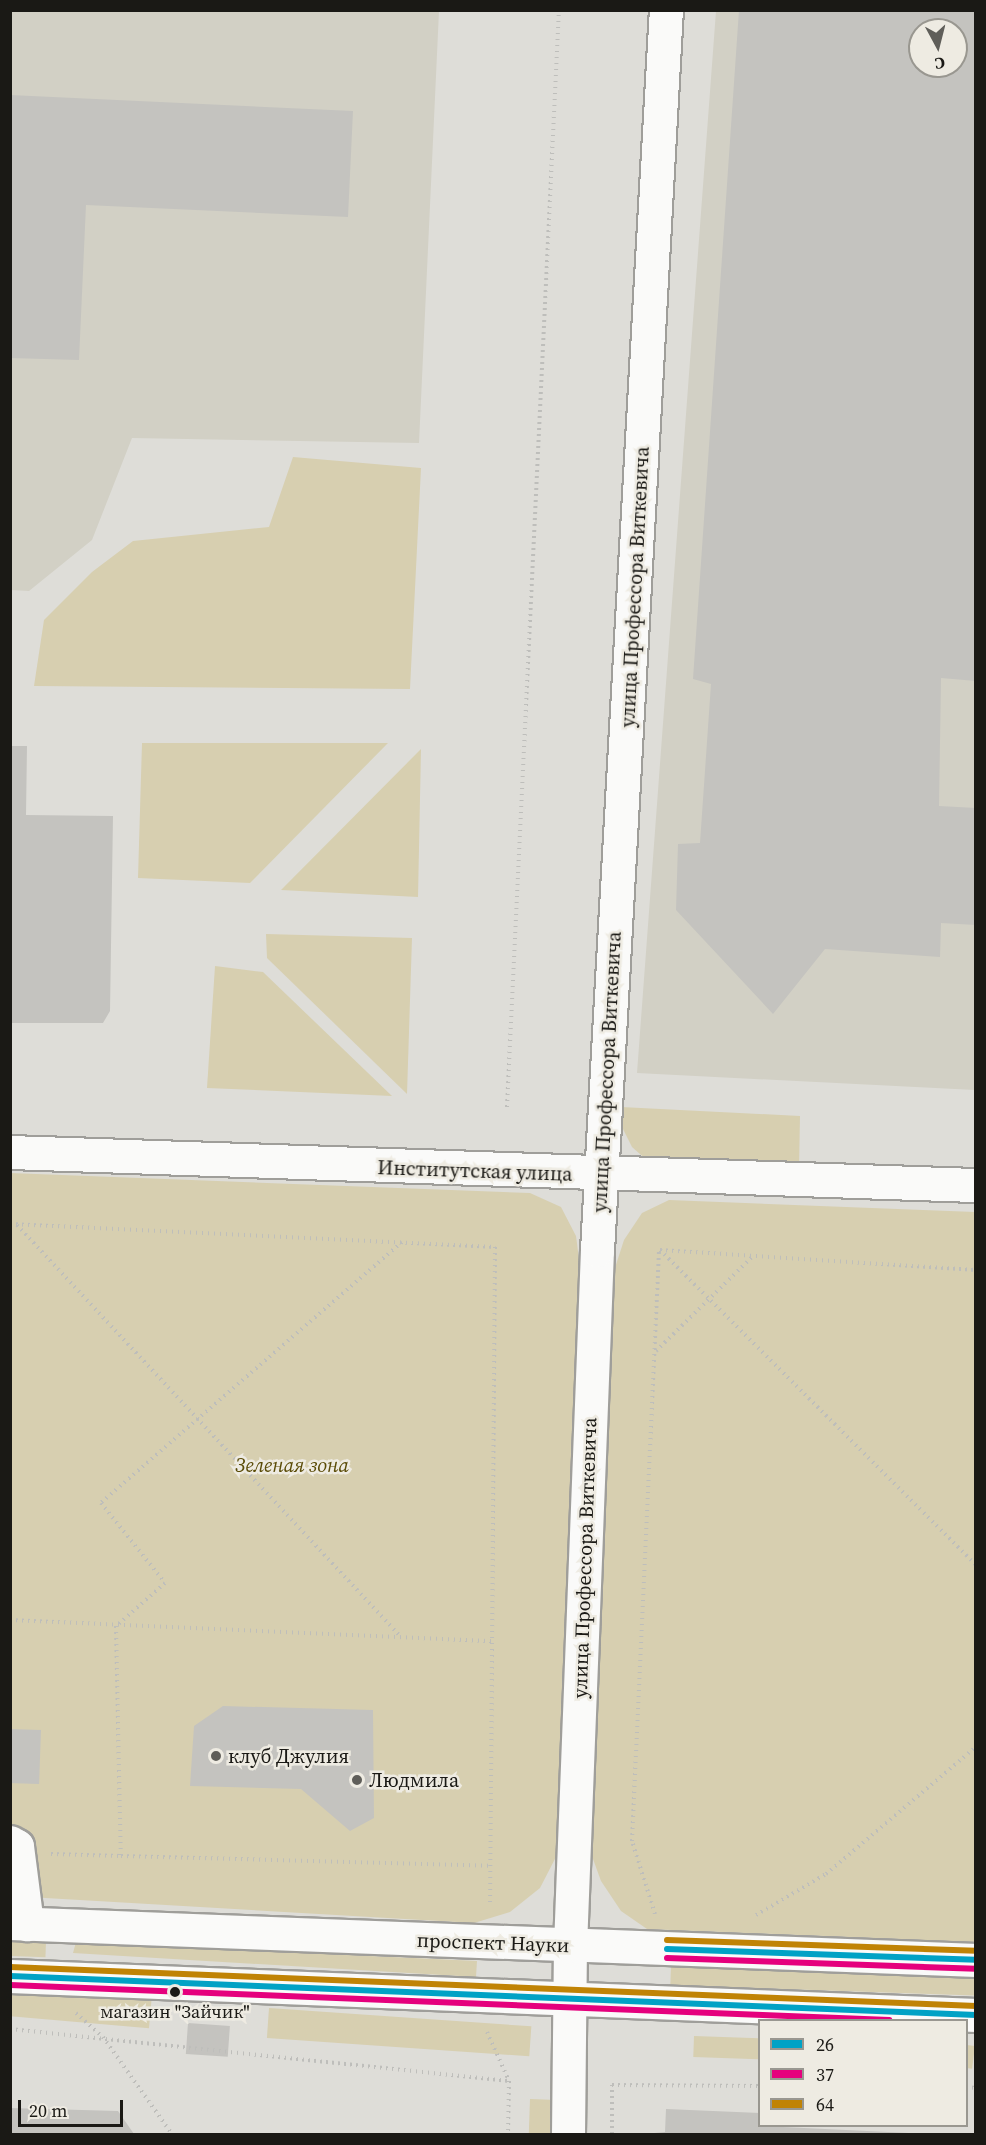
<!DOCTYPE html>
<html>
<head>
<meta charset="utf-8">
<style>
  body { margin:0 }
  #map { position:relative; width:986px; height:2145px; overflow:hidden; background:#deddd8; font-family:"Source Serif 4",serif }
  div>[style] { position:absolute }
  [style*='--x'] { left:calc(var(--x)*1px); top:calc(var(--y)*1px); width:calc(var(--w)*1px); rotate:calc(var(--a)*1deg) }
  .built>* { inset:0; background:#d2d0c5 }
  .green>* { inset:0; background:#d7cfb0; transform-origin:0 0 }
  .building>* { inset:0; background:#c4c3bf; transform-origin:0 0 }
  .path>* { height:4px; margin-top:-2px; transform-origin:0; background:repeating-linear-gradient(90deg,#bebebb 0 1.5px,transparent 0 6px) }
  .roads { filter:drop-shadow(2px 0 #9f9e9a) drop-shadow(-2px 0 #9f9e9a) drop-shadow(0 2px #9f9e9a) drop-shadow(0 -2px #9f9e9a) }
  .minor>* { height:33px; margin:-16.5px; padding:0 16.5px; transform-origin:16.5px; border-radius:16.5px; background:#fafaf9 }
  .major>* { height:33px; margin:-16.5px; padding:0 16.5px; transform-origin:16.5px; border-radius:16.5px; background:#fafaf9 }
  .bus-1>* { height:6px; margin:-3px; padding:0 3px; transform-origin:3px; border-radius:3px; background:#01a2c5 }
  .bus-2>* { height:6px; margin:-3px; padding:0 3px; transform-origin:3px; border-radius:3px; background:#e5007d }
  .bus-3>* { height:6px; margin:-3px; padding:0 3px; transform-origin:3px; border-radius:3px; background:#c08305 }
  .dots>* { width:16px; height:16px; translate:-50% -50%; box-sizing:border-box; border:3px solid #eeebe2; border-radius:50% }
  span { translate:-50% -50%; white-space:nowrap; text-align:center; line-height:1.15; -webkit-text-stroke:5px #eeebe2; paint-order:stroke }
  .bus-label { font-size:18px; color:#1a1915 }
  .street-label { font-size:20px; color:#1a1915 }
  .park-label { font-size:20px; color:#5a4b06; font-style:italic }
  .poi-label { font-size:20px; color:#1a1915 }
  .left { translate:0 -50%; text-align:left }
  .frame { position:absolute; inset:0; border:12px solid #1a1915; pointer-events:none }
  .legend { position:absolute; left:758px; top:2019px; width:210px; height:108px; box-sizing:border-box; background:#eeebe2; border:2px solid #999790; margin:0; padding:8px 10px; list-style:none; font-size:18px; color:#1a1915 }
  .legend li { display:flex; align-items:center; gap:12px; height:30px }
  .legend b { width:30px; border:2px solid #999790 }
  .north { position:absolute; left:908px; top:18px; width:60px; height:60px; box-sizing:border-box; background:#eeebe2; border:2px solid #999790; border-radius:50%; rotate:173deg; font-size:16px; font-weight:700; line-height:24px; text-align:center; color:#1a1915 }
  .north::after { content:''; display:block; margin:auto; width:21px; height:27px; background:#5f5e59; clip-path:polygon(50% 0,100% 100%,50% 72%,0 100%) }
  .scale { position:absolute; left:18px; top:2100px; width:105px; height:27px; box-sizing:border-box; border:3px solid #1a1915; border-top:0; padding-left:8px; font-size:18px; line-height:21px; white-space:nowrap; color:#1a1915; -webkit-text-stroke:4px #eeebe2; paint-order:stroke }
</style>
</head>
<body>
<div id="map">
  <div class="built">
    <i style="clip-path:polygon(11px 11px,439px 11px,419px 443px,132px 438px,92px 540px,29px 591px,11px 590px)"></i>
    <i style="clip-path:polygon(evenodd,716px 11px,975px 11px,975px 1090px,637px 1073px,716px 11px,920px 30px,956px 30px,956px 66px,920px 66px,920px 30px)"></i>
  </div>
  <div class="green">
    <i style="clip-path:polygon(293px 457px,421px 468px,410px 689px,34px 686px,44px 620px,92px 572px,133px 541px,269px 527px)"></i>
    <i style="clip-path:polygon(142px 743px,388px 743px,250px 883px,138px 878px)"></i>
    <i style="clip-path:polygon(421px 749px,418px 897px,281px 890px)"></i>
    <i style="clip-path:polygon(266px 934px,412px 938px,407px 1094px,267px 958px)"></i>
    <i style="clip-path:polygon(215px 966px,263px 972px,392px 1096px,207px 1088px)"></i>
    <i style="clip-path:polygon(621px 1107px,800px 1116px,799px 1168px,649px 1162px,632px 1147px,621px 1125px)"></i>
    <i style="clip-path:polygon(10px 1173px,530px 1193px,561px 1207px,576px 1236px,581px 1274px,558px 1853px,540px 1888px,510px 1912px,474px 1923px,11px 1896px)"></i>
    <i style="clip-path:polygon(669px 1200px,975px 1212px,975px 1942px,647px 1929px,621px 1911px,601px 1881px,589px 1848px,613px 1274px,624px 1240px,642px 1213px)"></i>
    <i style="left:11px;top:1941px;width:35px;height:15px;rotate:2deg"></i>
    <i style="clip-path:polygon(76px 1942px,477px 1961px,476px 1977px,73px 1953px)"></i>
    <i style="left:671px;top:1966px;width:304px;height:19px;rotate:2deg"></i>
    <i style="left:10px;top:1988px;width:142px;height:28px;rotate:5deg"></i>
    <i style="left:269px;top:2008px;width:263px;height:30px;rotate:4deg"></i>
    <i style="left:694px;top:2036px;width:65px;height:21px;rotate:2deg"></i>
    <i style="left:967px;top:2045px;width:8px;height:23px;rotate:7deg"></i>
    <i style="left:530px;top:2099px;width:34px;height:35px;rotate:2deg"></i>
  </div>
  <div class="building">
    <i style="clip-path:polygon(evenodd,739px 10px,976px 10px,976px 681px,941px 678px,939px 806px,976px 808px,976px 925px,941px 923px,940px 957px,825px 949px,773px 1014px,676px 910px,678px 844px,700px 843px,711px 684px,693px 679px,739px 10px,920px 30px,956px 30px,956px 66px,920px 66px,920px 30px)"></i>
    <i style="clip-path:polygon(10px 95px,353px 111px,348px 217px,86px 205px,79px 360px,10px 358px)"></i>
    <i style="clip-path:polygon(10px 746px,27px 746px,26px 815px,113px 816px,110px 1011px,103px 1023px,10px 1023px)"></i>
    <i style="clip-path:polygon(223px 1706px,373px 1710px,374px 1818px,350px 1831px,301px 1789px,190px 1786px,194px 1726px)"></i>
    <i style="left:10px;top:1729px;width:31px;height:54px;rotate:2deg"></i>
    <i style="left:188px;top:2023px;width:42px;height:31px;rotate:4deg"></i>
    <i style="clip-path:polygon(10px 2108px,118px 2111px,134px 2134px,10px 2134px)"></i>
    <i style="clip-path:polygon(666px 2109px,760px 2113px,760px 2126px,930px 2134px,644px 2134px,665px 2132px)"></i>
  </div>
  <div class="path">
    <i style="--x:507;--y:1107;--w:1098;--a:-87.29"></i>
    <i style="--x:10;--y:1224;--w:486;--a:2.7"></i>
    <i style="--x:495;--y:1247;--w:660;--a:90.43"></i>
    <i style="--x:17;--y:1225;--w:560;--a:47.02"></i>
    <i style="--x:402;--y:1242;--w:398;--a:139.1"></i>
    <i style="--x:101;--y:1503;--w:102;--a:51.3"></i>
    <i style="--x:165;--y:1583;--w:65;--a:138.7"></i>
    <i style="--x:116;--y:1626;--w:230;--a:88.8"></i>
    <i style="--x:121;--y:1856;--w:370;--a:1.5"></i>
    <i style="--x:660;--y:1250;--w:446;--a:44.9"></i>
    <i style="--x:660;--y:1250;--w:317;--a:3.6"></i>
    <i style="--x:656;--y:1351;--w:136;--a:-44.4"></i>
    <i style="--x:10;--y:1620;--w:485;--a:2.5"></i>
    <i style="--x:51;--y:1854;--w:70;--a:1.6"></i>
    <i style="--x:655;--y:1914;--w:77;--a:-107.5"></i>
    <i style="--x:632;--y:1841;--w:592;--a:-87.38"></i>
    <i style="--x:756;--y:1915;--w:81;--a:-30.4"></i>
    <i style="--x:826;--y:1874;--w:197;--a:-40.3"></i>
    <i style="--x:76;--y:2013;--w:36;--a:42"></i>
    <i style="--x:103;--y:2037;--w:119;--a:54.6"></i>
    <i style="--x:10;--y:2029;--w:502;--a:5.95"></i>
    <i style="--x:487;--y:2032;--w:54;--a:65.8"></i>
    <i style="--x:509;--y:2081;--w:53;--a:91.1"></i>
    <i style="--x:966;--y:2087;--w:10;--a:6"></i>
    <i style="--x:612;--y:2134;--w:49;--a:-90"></i>
    <i style="--x:612;--y:2085;--w:148;--a:0.4"></i>
  </div>
  <div class="roads">
    <div class="minor">
      <i style="--x:10;--y:1152;--w:967;--a:1.96"></i>
      <i style="--x:10;--y:1842;--w:8;--a:30"></i>
      <i style="--x:17;--y:1846;--w:79;--a:82.7"></i>
      <i style="--x:568;--y:2134;--w:188;--a:-89.4"></i>
      <i style="--x:570;--y:1946;--w:697;--a:-87.78"></i>
      <i style="--x:597;--y:1250;--w:1242;--a:-86.82"></i>
    </div>
    <div class="major">
      <i style="--x:10;--y:1923;--w:967;--a:2.19"></i>
      <i style="--x:10;--y:1976;--w:967;--a:2.31"></i>
    </div>
  </div>
  <div class="bus-1">
    <i style="--x:667;--y:1949;--w:309;--a:2"></i>
    <i style="--x:10;--y:1976;--w:967;--a:2.31"></i>
  </div>
  <div class="bus-2">
    <i style="--x:667;--y:1958;--w:309;--a:2"></i>
    <i style="--x:10;--y:1985;--w:880;--a:2.28"></i>
  </div>
  <div class="bus-3">
    <i style="--x:667;--y:1940;--w:309;--a:2"></i>
    <i style="--x:10;--y:1967;--w:967;--a:2.31"></i>
  </div>
  <div class="dots">
    <i style="left:216px;top:1756px;background:#5f5e59"></i>
    <i style="left:357px;top:1780px;background:#5f5e59"></i>
    <i style="left:175px;top:1992px;background:#1a1915"></i>
  </div>
  <div class="bus-label">
    <span style="left:175px;top:2012px">магазин "Зайчик"</span>
  </div>
  <div class="street-label">
    <span style="left:635px;top:587px;rotate:-87deg">улица Профессора Виткевича</span>
    <span style="left:607px;top:1072px;rotate:-87deg">улица Профессора Виткевича</span>
    <span style="left:475px;top:1171px;rotate:2deg">Институтская улица</span>
    <span style="left:585px;top:1558px;rotate:-88deg">улица Профессора Виткевича</span>
    <span style="left:493px;top:1943px;rotate:2deg">проспект Науки</span>
  </div>
  <div class="park-label">
    <span style="left:292px;top:1465px">Зеленая зона</span>
  </div>
  <div class="poi-label">
    <span class="left" style="left:228px;top:1756px">клуб Джулия</span>
    <span class="left" style="left:369px;top:1780px">Людмила</span>
  </div>
  <div class="frame"></div>
  <ul class="legend">
  <li><b style="height:8px;background:#01a2c5"></b>26</li>
  <li><b style="height:8px;background:#e5007d"></b>37</li>
  <li><b style="height:8px;background:#c08305"></b>64</li>
  </ul>
  <div class="north">С</div>
  <div class="scale">20 m</div>
</div>
</body>
</html>
